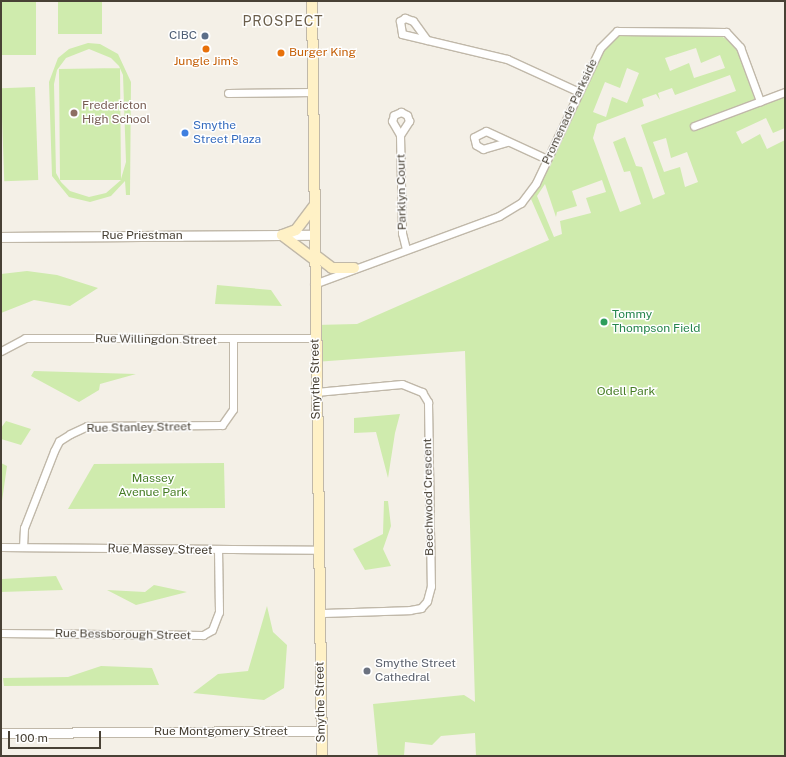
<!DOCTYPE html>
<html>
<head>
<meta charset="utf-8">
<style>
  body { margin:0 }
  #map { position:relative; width:786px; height:757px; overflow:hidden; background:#f4f0e7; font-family:"Public Sans",sans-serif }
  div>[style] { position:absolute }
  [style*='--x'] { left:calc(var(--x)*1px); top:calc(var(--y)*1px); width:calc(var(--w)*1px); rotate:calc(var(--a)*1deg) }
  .green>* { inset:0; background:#cfebad; transform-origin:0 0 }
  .roads { filter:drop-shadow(1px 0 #c0b8a9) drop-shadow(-1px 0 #c0b8a9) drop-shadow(0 1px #c0b8a9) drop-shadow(0 -1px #c0b8a9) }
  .minor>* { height:7px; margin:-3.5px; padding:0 3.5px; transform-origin:3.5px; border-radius:3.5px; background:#fff }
  .tertiary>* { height:9px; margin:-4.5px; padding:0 4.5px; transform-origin:4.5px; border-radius:4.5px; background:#fff }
  .secondary>* { height:10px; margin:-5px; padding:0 5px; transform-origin:5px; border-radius:5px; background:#fff1c6 }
  .dots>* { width:11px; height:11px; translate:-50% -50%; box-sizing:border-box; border:2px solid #fff; border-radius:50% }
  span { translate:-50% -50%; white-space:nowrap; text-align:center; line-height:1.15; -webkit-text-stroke:3px #fff; paint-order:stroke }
  .service-label { font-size:12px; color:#4e5e75 }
  .right { translate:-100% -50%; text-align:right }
  .food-label { font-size:12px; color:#c56008 }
  .left { translate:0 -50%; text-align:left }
  .education-label { font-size:12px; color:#785e54 }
  .street-label { font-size:12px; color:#484135 }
  .shop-label { font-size:12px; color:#366cbe }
  .leisure-label { font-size:12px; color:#27864d }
  .park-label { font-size:12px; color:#467d25 }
  .worship-label { font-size:12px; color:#5b616d }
  .quarter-label { font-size:14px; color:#6b5f4c; letter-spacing:1px }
  .frame { position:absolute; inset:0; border:2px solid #484135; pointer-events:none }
  .scale { position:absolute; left:8px; top:731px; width:93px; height:18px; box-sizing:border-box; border:2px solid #484135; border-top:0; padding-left:5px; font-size:12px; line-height:14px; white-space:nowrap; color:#484135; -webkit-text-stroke:3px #fff; paint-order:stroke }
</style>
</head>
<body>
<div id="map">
  <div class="green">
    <i style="left:1px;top:1px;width:35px;height:54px"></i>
    <i style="left:58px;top:1px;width:44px;height:33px"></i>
    <i style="clip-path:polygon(evenodd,621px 33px,717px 34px,732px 42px,737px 49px,757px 106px,785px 96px,785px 128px,773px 133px,766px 118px,736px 132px,742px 144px,760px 134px,767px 149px,785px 140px,785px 756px,476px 756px,475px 733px,441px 736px,432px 745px,405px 742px,404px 756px,378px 756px,373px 704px,464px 695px,475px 702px,465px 351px,315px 362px,315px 325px,357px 324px,549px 240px,531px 199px,603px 52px,608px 42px,621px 33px,696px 48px,701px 63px,720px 55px,725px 68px,694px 78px,689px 63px,670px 71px,665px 58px,696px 48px,621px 33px,627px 68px,639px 73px,627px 103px,612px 97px,606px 117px,593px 112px,605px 82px,620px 88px,627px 68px,621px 33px,730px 75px,736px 91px,641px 125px,665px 194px,653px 199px,642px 167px,636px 166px,625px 137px,613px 142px,624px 172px,630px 171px,641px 204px,620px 212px,593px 138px,597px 124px,644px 106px,642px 99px,656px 94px,660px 100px,658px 93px,672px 88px,675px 95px,730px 75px,621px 33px,666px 138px,671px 158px,687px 152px,698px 182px,685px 187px,680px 167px,664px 172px,653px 142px,666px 138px,621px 33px,602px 180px,606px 192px,586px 198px,591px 213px,560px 221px,562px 234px,554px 237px,537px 196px,545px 184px,556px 217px,557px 212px,577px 206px,572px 191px,602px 180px)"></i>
    <i style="clip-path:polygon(evenodd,88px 43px,100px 44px,118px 54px,131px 82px,130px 195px,126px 195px,125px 181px,111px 196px,90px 202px,69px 197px,52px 176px,49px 82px,58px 58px,69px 49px,88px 43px,89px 49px,111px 58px,119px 66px,123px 75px,126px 162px,121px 179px,120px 68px,59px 69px,60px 180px,121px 180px,106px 193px,89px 197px,70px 191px,61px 182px,56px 173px,54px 84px,57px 70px,66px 58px,89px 49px)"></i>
    <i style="left:35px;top:87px;width:93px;height:34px;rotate:88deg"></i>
    <i style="clip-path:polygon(27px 271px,57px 275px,98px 288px,70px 306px,34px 300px,1px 313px,1px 274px)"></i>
    <i style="clip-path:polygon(217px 285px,271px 290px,282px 306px,215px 304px)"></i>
    <i style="clip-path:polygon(34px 371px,136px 374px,100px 384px,99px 390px,79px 402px,31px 376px)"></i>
    <i style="clip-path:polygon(400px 414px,395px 433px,388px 478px,376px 432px,354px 433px,354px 418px)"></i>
    <i style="clip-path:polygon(6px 421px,31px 429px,21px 445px,1px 439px,1px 428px)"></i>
    <i style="clip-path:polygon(1px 463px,7px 466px,1px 508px)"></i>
    <i style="clip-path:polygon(224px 463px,225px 508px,68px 509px,94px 464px)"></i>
    <i style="clip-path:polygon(384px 501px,388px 501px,391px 526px,383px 549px,391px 566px,365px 570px,353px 549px,383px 534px)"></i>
    <i style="clip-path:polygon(56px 576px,63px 590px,1px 592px,2px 579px)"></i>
    <i style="clip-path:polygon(154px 585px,187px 592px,136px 605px,107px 590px,145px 592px)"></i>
    <i style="clip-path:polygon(267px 606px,273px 632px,287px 645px,284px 688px,264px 700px,193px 693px,218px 674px,248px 671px)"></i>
    <i style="clip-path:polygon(101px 666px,152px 668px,159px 685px,4px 686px,3px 678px,68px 677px)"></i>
  </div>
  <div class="roads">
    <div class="minor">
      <i style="--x:427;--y:40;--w:24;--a:-126"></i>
      <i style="--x:413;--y:21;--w:9;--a:-159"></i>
      <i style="--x:405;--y:18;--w:6;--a:149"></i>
      <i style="--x:400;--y:21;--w:13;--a:81"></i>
      <i style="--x:402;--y:34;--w:108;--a:13.4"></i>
      <i style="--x:507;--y:59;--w:79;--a:24.6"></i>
      <i style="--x:228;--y:93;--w:85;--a:-0.7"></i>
      <i style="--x:694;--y:126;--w:97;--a:-20.5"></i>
      <i style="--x:400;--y:135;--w:17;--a:-57"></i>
      <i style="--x:409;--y:121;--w:6;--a:-108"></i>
      <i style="--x:407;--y:115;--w:7;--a:-153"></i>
      <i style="--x:401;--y:112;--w:8;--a:157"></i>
      <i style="--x:394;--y:115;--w:6;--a:108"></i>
      <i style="--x:392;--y:121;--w:16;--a:60"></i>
      <i style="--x:400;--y:135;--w:98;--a:88.8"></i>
      <i style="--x:402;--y:233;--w:16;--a:76"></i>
      <i style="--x:507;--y:142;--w:25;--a:164"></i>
      <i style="--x:483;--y:149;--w:8;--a:-150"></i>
      <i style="--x:476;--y:145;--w:8;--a:-104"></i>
      <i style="--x:474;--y:137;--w:13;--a:-27"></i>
      <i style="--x:486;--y:131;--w:67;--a:24.7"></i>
      <i style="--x:314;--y:284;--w:197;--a:-20.2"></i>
      <i style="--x:499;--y:216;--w:26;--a:-31"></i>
      <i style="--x:521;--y:203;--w:25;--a:-53"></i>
      <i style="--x:536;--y:183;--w:149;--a:-64.6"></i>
      <i style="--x:600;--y:48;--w:24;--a:-45"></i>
      <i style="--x:617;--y:31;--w:109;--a:0.5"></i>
      <i style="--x:726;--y:32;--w:21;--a:47"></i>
      <i style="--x:740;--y:47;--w:58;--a:69.7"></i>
      <i style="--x:1;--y:351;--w:27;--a:-28"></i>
      <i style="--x:25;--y:338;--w:290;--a:0"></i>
      <i style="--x:316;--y:392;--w:86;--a:-5.3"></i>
      <i style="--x:402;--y:384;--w:22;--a:22"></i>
      <i style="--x:422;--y:392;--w:12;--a:59"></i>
      <i style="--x:428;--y:402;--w:184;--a:89.1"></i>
      <i style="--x:431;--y:586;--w:16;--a:105"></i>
      <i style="--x:427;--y:601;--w:9;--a:131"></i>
      <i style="--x:421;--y:608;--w:11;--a:170"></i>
      <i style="--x:410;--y:610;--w:91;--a:178.1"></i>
      <i style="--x:1;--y:547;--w:317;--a:0.5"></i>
      <i style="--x:23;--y:547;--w:19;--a:-87"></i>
      <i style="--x:24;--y:528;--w:83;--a:-68.7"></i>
      <i style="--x:54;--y:451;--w:11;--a:-63"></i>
      <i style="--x:59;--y:441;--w:13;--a:-32"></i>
      <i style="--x:70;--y:434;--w:19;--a:-25"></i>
      <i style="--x:87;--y:426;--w:135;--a:-0.4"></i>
      <i style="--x:222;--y:425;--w:19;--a:-55"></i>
      <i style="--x:233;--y:409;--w:69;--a:-90"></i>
      <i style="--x:1;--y:633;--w:202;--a:0.6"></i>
      <i style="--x:203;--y:635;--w:10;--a:-29"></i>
      <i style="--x:212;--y:630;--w:19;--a:-69"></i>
      <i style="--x:219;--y:612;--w:61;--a:-90.9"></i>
    </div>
    <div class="tertiary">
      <i style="--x:1;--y:237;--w:313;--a:-0.4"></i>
      <i style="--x:1;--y:733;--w:321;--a:-0.4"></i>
    </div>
    <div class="secondary">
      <i style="--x:312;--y:1;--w:755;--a:89.24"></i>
      <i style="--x:314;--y:206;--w:30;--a:127"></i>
      <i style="--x:296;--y:230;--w:15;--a:160"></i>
      <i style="--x:282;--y:235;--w:41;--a:37.1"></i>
      <i style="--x:315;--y:255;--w:21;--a:37"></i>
      <i style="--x:332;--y:268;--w:22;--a:0"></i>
    </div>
  </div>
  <div class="dots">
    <i style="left:205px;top:36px;background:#5c6f8a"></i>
    <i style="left:206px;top:49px;background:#e8710a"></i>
    <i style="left:281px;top:53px;background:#e8710a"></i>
    <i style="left:74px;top:113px;background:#8d6e63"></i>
    <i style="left:185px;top:133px;background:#3f7fe0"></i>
    <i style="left:604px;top:322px;background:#2e9e5b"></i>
    <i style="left:367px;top:671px;background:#6b7280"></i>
  </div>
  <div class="service-label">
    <span class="right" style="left:197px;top:36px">CIBC</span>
  </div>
  <div class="food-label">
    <span class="left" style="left:289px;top:53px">Burger King</span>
    <span style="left:206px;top:62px">Jungle Jim's</span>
  </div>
  <div class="education-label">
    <span class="left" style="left:82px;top:113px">Fredericton<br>High School</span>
  </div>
  <div class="street-label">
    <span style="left:570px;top:112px;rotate:-65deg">Promenade Parkside</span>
    <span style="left:402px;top:192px;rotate:-91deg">Parklyn Court</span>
    <span style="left:142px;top:236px">Rue Priestman</span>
    <span style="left:156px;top:340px;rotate:1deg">Rue Willingdon Street</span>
    <span style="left:316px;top:379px;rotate:-91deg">Smythe Street</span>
    <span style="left:139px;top:428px;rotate:-1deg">Rue Stanley Street</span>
    <span style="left:429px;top:497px;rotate:-91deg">Beechwood Crescent</span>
    <span style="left:160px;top:550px;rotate:1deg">Rue Massey Street</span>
    <span style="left:123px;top:635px;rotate:1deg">Rue Bessborough Street</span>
    <span style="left:321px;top:702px;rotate:-91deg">Smythe Street</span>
    <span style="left:221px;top:732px">Rue Montgomery Street</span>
  </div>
  <div class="shop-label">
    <span class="left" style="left:193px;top:133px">Smythe<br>Street Plaza</span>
  </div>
  <div class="leisure-label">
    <span class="left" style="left:612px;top:322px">Tommy<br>Thompson Field</span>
  </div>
  <div class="park-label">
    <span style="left:626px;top:392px">Odell Park</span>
    <span style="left:153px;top:486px">Massey<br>Avenue Park</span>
  </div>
  <div class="worship-label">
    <span class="left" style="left:375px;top:671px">Smythe Street<br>Cathedral</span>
  </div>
  <div class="quarter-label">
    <span style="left:283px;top:21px">PROSPECT</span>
  </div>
  <div class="frame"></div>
  <div class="scale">100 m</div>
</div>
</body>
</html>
